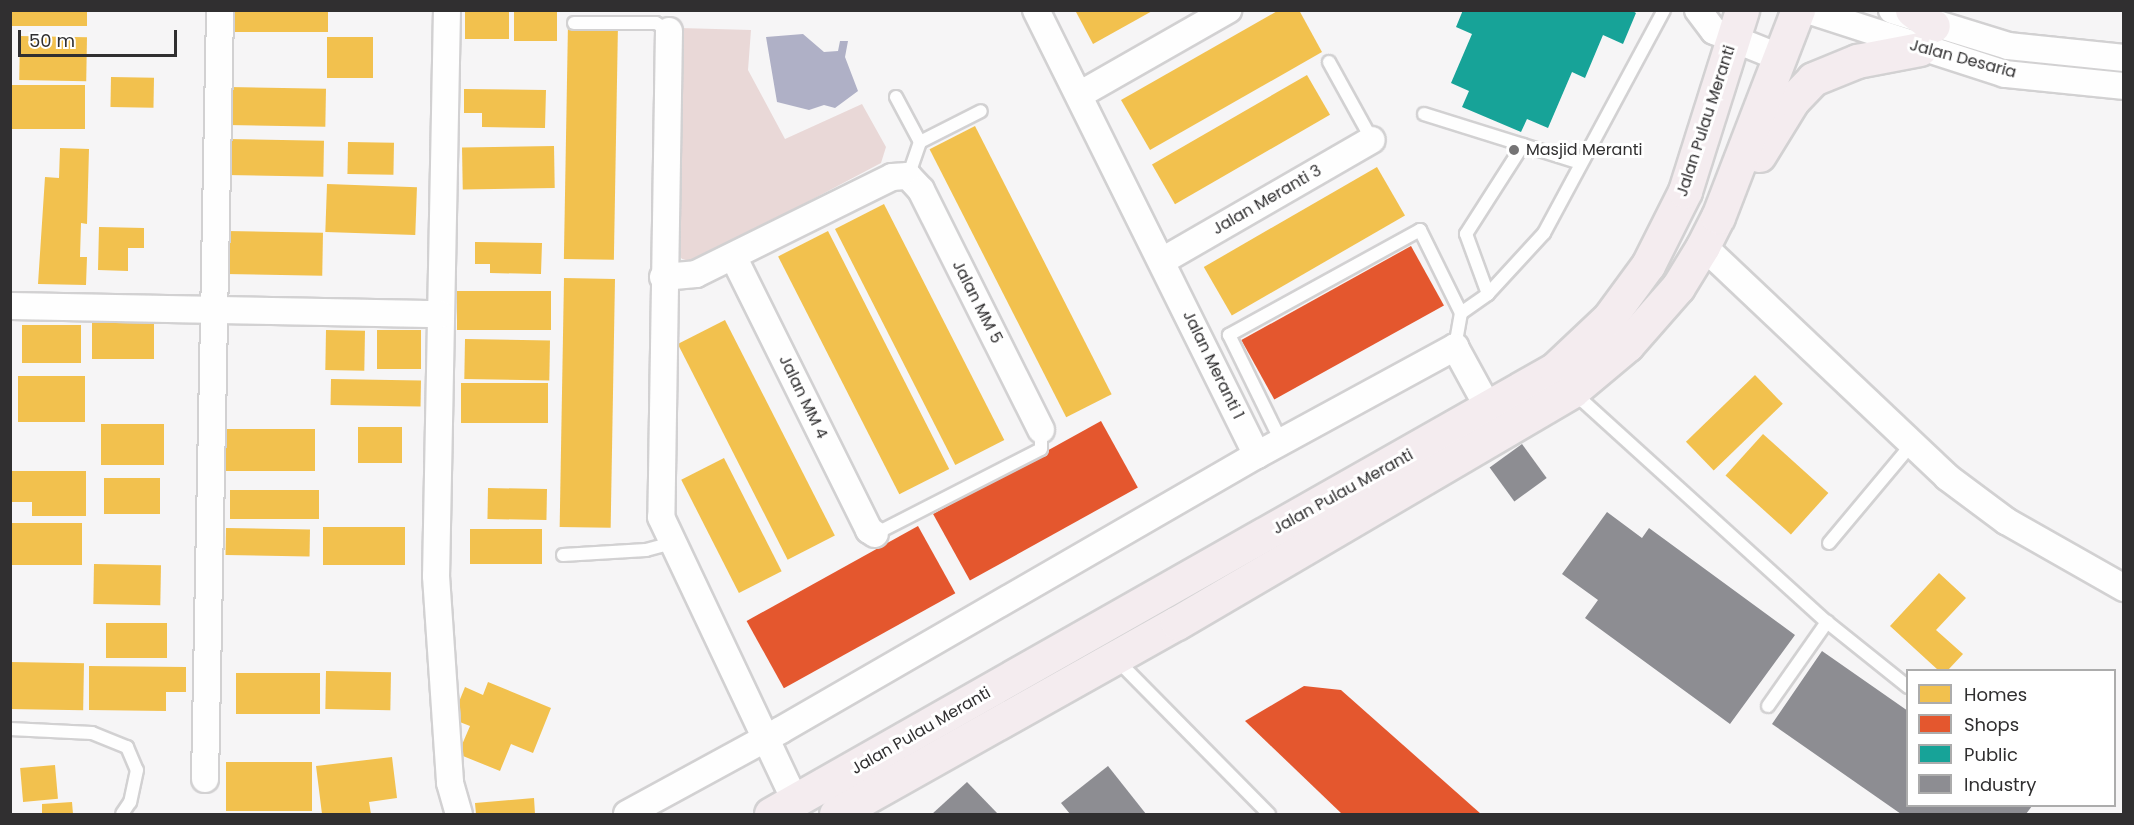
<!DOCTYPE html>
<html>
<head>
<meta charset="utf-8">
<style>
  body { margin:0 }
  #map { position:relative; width:2134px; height:825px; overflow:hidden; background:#f6f5f6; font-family:Poppins,sans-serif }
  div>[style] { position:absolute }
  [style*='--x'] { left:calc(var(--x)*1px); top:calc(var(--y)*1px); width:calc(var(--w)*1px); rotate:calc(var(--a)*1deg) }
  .green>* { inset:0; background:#e9d8d7 }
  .water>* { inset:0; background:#afb0c6 }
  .homes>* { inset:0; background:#f2c14e; transform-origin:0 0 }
  .shops>* { inset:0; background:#e4572e; transform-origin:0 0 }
  .public>* { inset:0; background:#17a398 }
  .industry>* { inset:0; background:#8d8d92; transform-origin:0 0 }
  .roads { filter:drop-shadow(2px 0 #d2d1d2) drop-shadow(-2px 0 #d2d1d2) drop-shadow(0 2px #d2d1d2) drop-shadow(0 -2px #d2d1d2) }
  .service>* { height:12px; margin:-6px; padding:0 6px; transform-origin:6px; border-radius:6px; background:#fefefe }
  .minor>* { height:26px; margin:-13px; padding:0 13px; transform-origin:13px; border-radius:13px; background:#fefefe }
  .primary>* { height:33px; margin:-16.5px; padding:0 16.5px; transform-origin:16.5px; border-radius:16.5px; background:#f4ecef }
  .dots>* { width:16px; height:16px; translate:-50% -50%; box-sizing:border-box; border:3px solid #fff; border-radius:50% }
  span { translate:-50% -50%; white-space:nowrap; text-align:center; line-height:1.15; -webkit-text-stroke:6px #fff; paint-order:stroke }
  .street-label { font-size:16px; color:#302f30 }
  .poi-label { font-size:16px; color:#302f30 }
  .left { translate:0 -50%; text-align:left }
  .frame { position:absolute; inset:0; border:12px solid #302f30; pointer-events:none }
  .legend { position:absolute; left:1906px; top:669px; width:210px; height:138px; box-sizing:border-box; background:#fff; border:2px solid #acacac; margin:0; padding:8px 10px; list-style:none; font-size:18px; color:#302f30 }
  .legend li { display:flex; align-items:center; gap:12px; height:30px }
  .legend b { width:30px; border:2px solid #acacac }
  .scale { position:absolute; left:18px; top:30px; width:159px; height:27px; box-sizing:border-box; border:3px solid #302f30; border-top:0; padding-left:8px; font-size:18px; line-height:21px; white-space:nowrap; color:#302f30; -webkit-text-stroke:4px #fff; paint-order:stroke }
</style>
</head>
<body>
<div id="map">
  <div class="green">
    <i style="clip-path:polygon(680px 28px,751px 30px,748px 70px,785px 139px,862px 104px,886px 147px,881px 163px,694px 262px,682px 259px,674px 249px)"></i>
  </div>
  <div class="water">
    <i style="clip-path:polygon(803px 34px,824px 52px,838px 51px,840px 41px,848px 41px,845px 57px,858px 91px,835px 108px,824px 105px,809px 110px,777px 102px,766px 37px)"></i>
  </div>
  <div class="homes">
    <i style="left:10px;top:10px;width:77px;height:16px"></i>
    <i style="left:232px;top:10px;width:96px;height:22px"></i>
    <i style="left:465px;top:10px;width:44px;height:29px"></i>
    <i style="left:514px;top:10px;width:43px;height:31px"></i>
    <i style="clip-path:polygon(1075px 10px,1154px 10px,1093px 44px)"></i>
    <i style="clip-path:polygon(1279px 10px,1299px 10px,1322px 52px,1150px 150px,1121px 100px)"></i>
    <i style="left:568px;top:23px;width:50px;height:236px;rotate:1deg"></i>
    <i style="left:20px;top:36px;width:67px;height:44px;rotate:1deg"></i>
    <i style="left:327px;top:37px;width:46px;height:41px"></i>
    <i style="left:1307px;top:75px;width:46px;height:179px;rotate:60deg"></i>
    <i style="left:111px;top:77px;width:43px;height:30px;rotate:1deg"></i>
    <i style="left:10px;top:85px;width:75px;height:44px"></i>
    <i style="left:228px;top:87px;width:98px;height:38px;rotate:1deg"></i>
    <i style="clip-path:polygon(464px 89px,546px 90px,545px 128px,482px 127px,482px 113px,464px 113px)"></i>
    <i style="left:975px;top:126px;width:301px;height:51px;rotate:63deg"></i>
    <i style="left:227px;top:139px;width:97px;height:36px;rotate:1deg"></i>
    <i style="left:348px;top:142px;width:46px;height:32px;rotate:1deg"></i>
    <i style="left:554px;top:146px;width:42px;height:92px;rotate:89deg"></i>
    <i style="clip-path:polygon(60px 148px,89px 149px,87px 224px,81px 223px,80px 257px,87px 257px,86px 285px,38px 284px,45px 177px,59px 178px)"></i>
    <i style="left:1377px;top:167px;width:56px;height:200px;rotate:60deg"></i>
    <i style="left:327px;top:184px;width:90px;height:48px;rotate:2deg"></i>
    <i style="left:884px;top:204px;width:265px;height:55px;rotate:63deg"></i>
    <i style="clip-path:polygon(99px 227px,144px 228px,144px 248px,128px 248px,128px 271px,98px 270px)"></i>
    <i style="left:226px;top:231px;width:97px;height:43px;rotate:1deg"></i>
    <i style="left:828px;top:231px;width:267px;height:56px;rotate:63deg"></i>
    <i style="clip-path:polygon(475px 242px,542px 243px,541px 274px,490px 273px,490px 264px,475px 264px)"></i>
    <i style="left:564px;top:278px;width:51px;height:249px;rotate:1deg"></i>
    <i style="left:457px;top:291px;width:94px;height:39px"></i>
    <i style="left:92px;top:317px;width:62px;height:42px"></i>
    <i style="left:725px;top:320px;width:242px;height:53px;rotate:63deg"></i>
    <i style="left:22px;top:325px;width:59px;height:38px"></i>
    <i style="left:326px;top:330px;width:39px;height:40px;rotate:1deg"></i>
    <i style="left:421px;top:330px;width:39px;height:44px;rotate:90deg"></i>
    <i style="left:465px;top:339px;width:85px;height:40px;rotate:1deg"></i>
    <i style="left:1755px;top:375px;width:40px;height:96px;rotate:46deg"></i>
    <i style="left:85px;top:376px;width:46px;height:67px;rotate:90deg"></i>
    <i style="left:331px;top:379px;width:90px;height:26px;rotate:1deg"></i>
    <i style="left:461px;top:383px;width:87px;height:40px"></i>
    <i style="left:164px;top:424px;width:41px;height:63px;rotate:90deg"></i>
    <i style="left:358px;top:427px;width:44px;height:36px"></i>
    <i style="left:225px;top:429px;width:90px;height:42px"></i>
    <i style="left:1763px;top:434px;width:88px;height:56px;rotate:42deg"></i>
    <i style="left:724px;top:458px;width:127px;height:48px;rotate:63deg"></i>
    <i style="clip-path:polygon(10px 471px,86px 471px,86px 516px,32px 516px,32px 502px,10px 502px)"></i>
    <i style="left:160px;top:478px;width:36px;height:56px;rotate:90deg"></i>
    <i style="left:488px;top:488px;width:59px;height:31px;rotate:1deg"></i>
    <i style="left:230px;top:490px;width:89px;height:29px"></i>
    <i style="left:82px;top:523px;width:42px;height:72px;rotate:90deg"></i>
    <i style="left:323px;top:527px;width:82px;height:38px"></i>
    <i style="left:226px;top:528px;width:84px;height:27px;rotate:1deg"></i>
    <i style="left:470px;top:529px;width:72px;height:35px"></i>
    <i style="left:94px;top:564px;width:67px;height:40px;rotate:1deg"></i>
    <i style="clip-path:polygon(1939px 573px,1966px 598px,1936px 630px,1963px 654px,1948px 670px,1938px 670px,1890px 626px)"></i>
    <i style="left:106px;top:623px;width:61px;height:35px"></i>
    <i style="left:10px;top:662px;width:74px;height:47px;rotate:1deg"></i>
    <i style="clip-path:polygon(89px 666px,186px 667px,186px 692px,166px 692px,166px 711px,89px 710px)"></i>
    <i style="left:326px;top:671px;width:65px;height:38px;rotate:1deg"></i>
    <i style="left:236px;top:673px;width:84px;height:41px"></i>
    <i style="clip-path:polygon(488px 682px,551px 708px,533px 753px,511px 744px,500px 771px,458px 754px,470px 726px,452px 719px,465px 687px,483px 695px)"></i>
    <i style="clip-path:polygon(392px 757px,397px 798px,369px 802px,371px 814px,322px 814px,316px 766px)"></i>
    <i style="left:226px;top:762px;width:86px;height:49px"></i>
    <i style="left:55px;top:765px;width:34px;height:35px;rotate:85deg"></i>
    <i style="clip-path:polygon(534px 798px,535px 814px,476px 814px,475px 803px)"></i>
    <i style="clip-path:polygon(72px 802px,73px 814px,42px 814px,42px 804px)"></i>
  </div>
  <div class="shops">
    <i style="left:1411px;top:246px;width:68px;height:194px;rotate:61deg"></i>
    <i style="left:1101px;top:421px;width:76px;height:192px;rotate:61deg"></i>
    <i style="left:918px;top:526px;width:77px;height:196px;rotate:61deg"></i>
    <i style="clip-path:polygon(1304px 686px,1341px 690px,1481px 814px,1342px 814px,1245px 721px)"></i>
  </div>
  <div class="public">
    <i style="clip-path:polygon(1463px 10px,1631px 10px,1636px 13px,1623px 44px,1603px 35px,1585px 78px,1572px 72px,1548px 128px,1527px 119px,1521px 132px,1462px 107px,1469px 91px,1451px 83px,1472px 34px,1456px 27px)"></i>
  </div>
  <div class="industry">
    <i style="left:1522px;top:444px;width:42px;height:40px;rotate:54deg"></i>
    <i style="clip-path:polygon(1607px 512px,1642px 538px,1649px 528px,1795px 635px,1730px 724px,1585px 618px,1598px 600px,1562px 574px)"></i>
    <i style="clip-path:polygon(1822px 651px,1908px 711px,1908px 806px,2032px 806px,2026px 814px,1901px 814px,1772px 724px)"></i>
    <i style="clip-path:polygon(1108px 766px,1146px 814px,1070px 814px,1061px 803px)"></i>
    <i style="clip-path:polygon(967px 782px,998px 814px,932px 814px)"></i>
  </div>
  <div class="roads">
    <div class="service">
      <i style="--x:574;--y:23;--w:82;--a:0"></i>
      <i style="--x:656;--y:23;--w:15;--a:32"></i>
      <i style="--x:1329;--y:62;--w:89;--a:61.1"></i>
      <i style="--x:896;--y:97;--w:51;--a:61.9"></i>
      <i style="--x:920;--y:142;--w:36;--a:109"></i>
      <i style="--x:1424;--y:114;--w:164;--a:17.4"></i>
      <i style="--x:920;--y:142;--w:68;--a:-26.9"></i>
      <i style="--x:1488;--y:294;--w:64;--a:-110.1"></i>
      <i style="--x:1466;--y:234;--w:106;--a:-57.4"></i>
      <i style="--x:1455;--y:347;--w:35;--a:-80"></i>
      <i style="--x:1461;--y:313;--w:33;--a:-35"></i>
      <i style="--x:1488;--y:294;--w:83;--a:-47.4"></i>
      <i style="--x:1544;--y:233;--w:253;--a:-61.7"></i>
      <i style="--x:1573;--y:392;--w:343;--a:42.2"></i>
      <i style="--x:1827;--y:622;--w:104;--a:38.7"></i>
      <i style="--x:1281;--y:441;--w:118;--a:-116.1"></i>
      <i style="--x:1229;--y:335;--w:218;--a:-28.8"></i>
      <i style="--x:1420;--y:230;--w:93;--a:63.7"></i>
      <i style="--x:875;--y:534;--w:186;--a:-27.1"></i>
      <i style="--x:1041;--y:449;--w:19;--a:-90"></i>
      <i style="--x:1829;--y:543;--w:128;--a:-50.1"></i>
      <i style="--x:563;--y:555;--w:83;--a:-3.4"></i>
      <i style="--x:646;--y:550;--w:28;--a:-15"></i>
      <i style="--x:1116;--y:659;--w:218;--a:45.4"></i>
      <i style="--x:1768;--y:706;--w:103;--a:-54.9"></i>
      <i style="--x:10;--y:729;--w:82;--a:2.8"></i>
      <i style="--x:92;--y:733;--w:38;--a:22"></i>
      <i style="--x:127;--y:747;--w:25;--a:67"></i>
      <i style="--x:137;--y:770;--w:33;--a:102"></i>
      <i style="--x:130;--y:802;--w:14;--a:124"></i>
    </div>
    <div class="minor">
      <i style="--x:447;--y:10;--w:566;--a:91.11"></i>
      <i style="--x:436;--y:576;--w:207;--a:86.1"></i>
      <i style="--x:450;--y:783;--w:32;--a:74"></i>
      <i style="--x:1036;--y:10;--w:497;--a:63.6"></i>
      <i style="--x:1257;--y:455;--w:226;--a:-28.6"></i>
      <i style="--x:1455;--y:347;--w:71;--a:61.3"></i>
      <i style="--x:1698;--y:10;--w:26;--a:53"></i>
      <i style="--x:1714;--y:31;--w:72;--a:21.9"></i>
      <i style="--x:1807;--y:10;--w:208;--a:17.9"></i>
      <i style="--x:2005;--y:74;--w:120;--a:5.8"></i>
      <i style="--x:1892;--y:10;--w:121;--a:17.2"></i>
      <i style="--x:2008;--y:46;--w:117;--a:5.9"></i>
      <i style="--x:669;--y:31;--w:486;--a:90.9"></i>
      <i style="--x:661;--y:517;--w:315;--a:64.7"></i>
      <i style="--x:1079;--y:95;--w:172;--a:-29.7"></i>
      <i style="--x:1703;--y:246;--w:336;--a:43.4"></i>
      <i style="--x:1947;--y:477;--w:74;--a:36.7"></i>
      <i style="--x:2006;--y:521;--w:136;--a:29.6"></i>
      <i style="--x:734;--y:258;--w:304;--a:63.6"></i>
      <i style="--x:869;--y:530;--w:7;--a:34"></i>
      <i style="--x:1162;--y:261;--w:242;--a:-30"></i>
      <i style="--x:663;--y:277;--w:33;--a:-5"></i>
      <i style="--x:696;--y:274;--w:219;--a:-26.3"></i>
      <i style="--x:892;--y:177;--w:16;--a:-4"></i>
      <i style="--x:908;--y:176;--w:19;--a:47"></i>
      <i style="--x:921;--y:190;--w:268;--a:63.4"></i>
      <i style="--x:10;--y:306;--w:431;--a:1.1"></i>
      <i style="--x:205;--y:779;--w:769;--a:-88.88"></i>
      <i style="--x:627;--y:814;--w:175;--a:-28.6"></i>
      <i style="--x:781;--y:730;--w:550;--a:-30.02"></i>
    </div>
    <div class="primary">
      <i style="--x:1912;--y:10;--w:26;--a:37"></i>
      <i style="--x:1759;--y:155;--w:65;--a:-58.3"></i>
      <i style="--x:1793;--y:100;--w:29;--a:-46"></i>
      <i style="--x:1813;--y:79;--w:48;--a:-22.2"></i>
      <i style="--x:1857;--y:61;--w:64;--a:-10.8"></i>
      <i style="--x:771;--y:814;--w:901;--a:-29.58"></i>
      <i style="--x:1555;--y:369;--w:74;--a:-43.4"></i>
      <i style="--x:1609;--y:318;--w:66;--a:-53.7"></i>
      <i style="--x:1648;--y:265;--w:83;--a:-63.4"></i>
      <i style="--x:1685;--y:191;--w:190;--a:-72.5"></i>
      <i style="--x:836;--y:814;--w:391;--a:-29.3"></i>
      <i style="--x:1177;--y:623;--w:458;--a:-30.4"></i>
      <i style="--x:1572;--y:391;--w:72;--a:-39.9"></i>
      <i style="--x:1627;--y:345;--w:77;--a:-48.7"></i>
      <i style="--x:1678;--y:287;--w:48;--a:-58.6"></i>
      <i style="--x:1703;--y:246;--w:33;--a:-63"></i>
      <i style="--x:1718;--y:217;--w:222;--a:-68.9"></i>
    </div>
  </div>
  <div class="dots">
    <i style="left:1514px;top:150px;background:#757475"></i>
  </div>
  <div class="street-label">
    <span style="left:1963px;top:59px;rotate:15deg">Jalan Desaria</span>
    <span style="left:1706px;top:121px;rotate:-72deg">Jalan Pulau Meranti</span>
    <span style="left:1267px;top:200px;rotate:-30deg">Jalan Meranti 3</span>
    <span style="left:977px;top:302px;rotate:63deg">Jalan MM 5</span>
    <span style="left:1213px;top:365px;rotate:64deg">Jalan Meranti 1</span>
    <span style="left:803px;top:397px;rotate:64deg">Jalan MM 4</span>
    <span style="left:1343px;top:492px;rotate:-29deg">Jalan Pulau Meranti</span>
    <span style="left:921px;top:731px;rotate:-30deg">Jalan Pulau Meranti</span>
  </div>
  <div class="poi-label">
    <span class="left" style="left:1526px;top:150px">Masjid Meranti</span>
  </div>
  <div class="frame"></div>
  <ul class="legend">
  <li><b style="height:16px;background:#f2c14e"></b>Homes</li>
  <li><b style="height:16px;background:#e4572e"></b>Shops</li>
  <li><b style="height:16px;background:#17a398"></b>Public</li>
  <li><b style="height:16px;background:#8d8d92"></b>Industry</li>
  </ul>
  <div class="scale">50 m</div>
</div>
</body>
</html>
